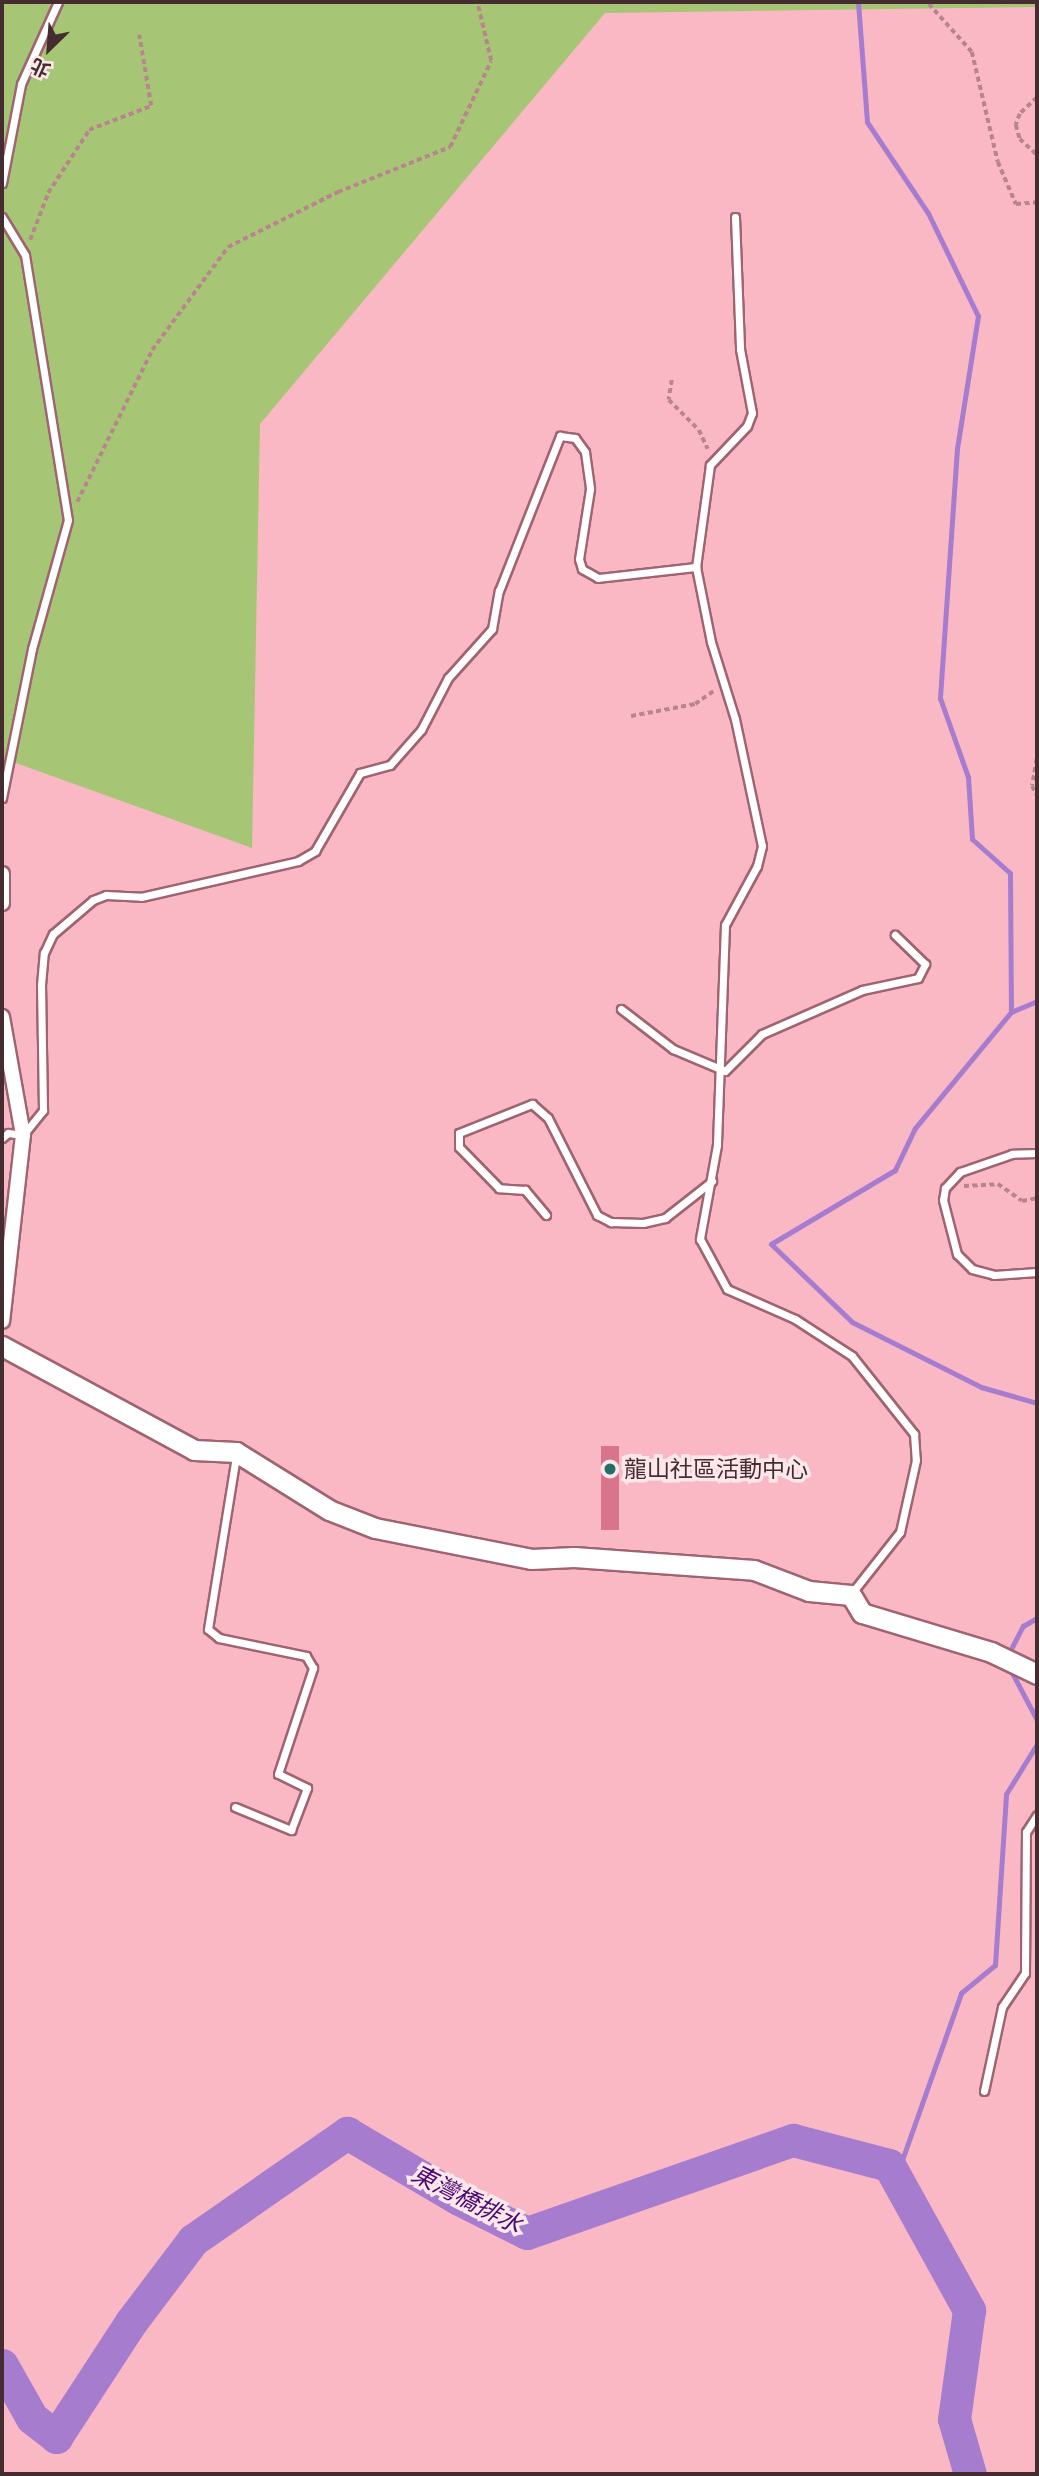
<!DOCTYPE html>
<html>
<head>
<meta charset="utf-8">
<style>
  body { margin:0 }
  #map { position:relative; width:1039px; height:2476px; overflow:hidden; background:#fab8c5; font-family:Merriweather,"Noto Sans TC",serif }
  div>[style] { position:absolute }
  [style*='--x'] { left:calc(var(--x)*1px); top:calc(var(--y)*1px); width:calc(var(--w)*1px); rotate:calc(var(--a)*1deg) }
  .green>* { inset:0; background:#a6c676 }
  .stream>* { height:5px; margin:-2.5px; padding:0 2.5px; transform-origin:2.5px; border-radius:2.5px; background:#a67ccf }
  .river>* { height:33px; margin:-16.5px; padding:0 16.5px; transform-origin:16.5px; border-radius:16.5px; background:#a67ccf }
  .building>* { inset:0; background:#d8748b; transform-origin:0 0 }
  .path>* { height:3.5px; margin-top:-1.75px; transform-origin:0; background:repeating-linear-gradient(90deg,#b8858f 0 5px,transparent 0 8.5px) }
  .roads { filter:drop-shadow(2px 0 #9f6470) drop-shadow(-2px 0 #9f6470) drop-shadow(0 2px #9f6470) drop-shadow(0 -2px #9f6470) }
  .service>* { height:7px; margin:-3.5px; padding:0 3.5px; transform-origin:3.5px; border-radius:3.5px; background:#fff }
  .minor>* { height:14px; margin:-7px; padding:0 7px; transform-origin:7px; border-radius:7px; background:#fff }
  .tertiary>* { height:19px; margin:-9.5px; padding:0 9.5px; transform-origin:9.5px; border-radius:9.5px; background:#fff }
  .dots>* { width:19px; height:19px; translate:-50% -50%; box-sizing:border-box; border:4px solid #fce8eb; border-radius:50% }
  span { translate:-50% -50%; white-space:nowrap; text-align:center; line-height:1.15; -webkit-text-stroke:7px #fce8eb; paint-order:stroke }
  .poi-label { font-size:23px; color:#452c31 }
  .left { translate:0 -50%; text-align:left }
  .water-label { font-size:24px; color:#490971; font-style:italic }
  .frame { position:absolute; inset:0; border:4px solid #452c31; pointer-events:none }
  .north { position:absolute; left:14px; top:14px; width:70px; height:70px; -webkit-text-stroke:5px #fce8eb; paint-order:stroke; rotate:205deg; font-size:19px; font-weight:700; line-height:28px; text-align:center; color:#452c31 }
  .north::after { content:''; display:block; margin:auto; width:24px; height:32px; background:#452c31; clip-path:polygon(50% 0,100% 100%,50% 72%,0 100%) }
</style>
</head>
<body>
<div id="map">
  <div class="green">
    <i style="clip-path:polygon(2px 2px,1037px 2px,1037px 7px,605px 13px,260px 424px,252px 848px,2px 758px)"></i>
  </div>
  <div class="stream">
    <i style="--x:858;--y:2;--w:120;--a:85.7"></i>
    <i style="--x:867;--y:122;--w:110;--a:56.2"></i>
    <i style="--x:928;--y:213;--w:114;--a:64.1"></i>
    <i style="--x:978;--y:316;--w:134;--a:99"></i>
    <i style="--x:957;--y:448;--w:251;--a:93.9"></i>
    <i style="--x:940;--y:698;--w:84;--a:70.5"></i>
    <i style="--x:968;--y:777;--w:62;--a:86.3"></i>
    <i style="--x:972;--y:839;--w:51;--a:41.8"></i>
    <i style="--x:1010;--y:873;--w:139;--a:89.6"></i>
    <i style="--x:1037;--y:1001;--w:28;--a:157"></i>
    <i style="--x:1011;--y:1012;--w:151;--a:129.6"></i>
    <i style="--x:915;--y:1128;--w:47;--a:115.5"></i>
    <i style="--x:895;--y:1170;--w:144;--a:149.2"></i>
    <i style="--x:771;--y:1244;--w:112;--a:43.9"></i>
    <i style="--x:852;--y:1322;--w:144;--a:26.7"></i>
    <i style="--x:981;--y:1387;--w:58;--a:15.9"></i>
    <i style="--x:1008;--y:1655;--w:33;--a:-63"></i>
    <i style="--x:1023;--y:1626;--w:16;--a:-30"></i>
    <i style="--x:1009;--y:1667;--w:60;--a:62.2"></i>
    <i style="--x:896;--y:2177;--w:195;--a:-70.5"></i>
    <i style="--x:961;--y:1993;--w:44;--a:-39.5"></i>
    <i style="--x:995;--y:1965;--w:171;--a:-86.3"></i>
    <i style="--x:1006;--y:1794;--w:59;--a:-58.2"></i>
  </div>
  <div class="river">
    <i style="--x:2;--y:2365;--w:61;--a:60.5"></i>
    <i style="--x:32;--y:2418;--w:31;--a:38"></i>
    <i style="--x:56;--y:2437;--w:137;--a:-56.9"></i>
    <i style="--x:131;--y:2322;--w:103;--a:-52.9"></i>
    <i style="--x:193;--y:2240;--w:188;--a:-34.8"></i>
    <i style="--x:347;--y:2133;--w:130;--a:30.5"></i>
    <i style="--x:459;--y:2199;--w:76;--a:26.6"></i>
    <i style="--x:527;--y:2233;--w:282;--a:-19.3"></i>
    <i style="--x:793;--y:2140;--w:99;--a:14.6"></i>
    <i style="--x:889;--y:2165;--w:166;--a:61.1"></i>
    <i style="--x:969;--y:2310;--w:110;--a:97.8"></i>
    <i style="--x:954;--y:2419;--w:57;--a:73.8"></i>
  </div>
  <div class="building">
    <i style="left:601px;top:1446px;width:18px;height:84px"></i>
  </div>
  <div class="path">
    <i style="--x:929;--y:4;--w:64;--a:48.1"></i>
    <i style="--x:972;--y:52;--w:113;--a:76.7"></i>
    <i style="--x:998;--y:162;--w:46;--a:66.8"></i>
    <i style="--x:1016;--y:204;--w:21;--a:-5"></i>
    <i style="--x:1037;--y:98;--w:23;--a:137"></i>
    <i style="--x:1020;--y:114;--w:12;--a:110"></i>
    <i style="--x:1016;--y:125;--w:15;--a:74"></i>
    <i style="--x:1020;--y:139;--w:23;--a:43"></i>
    <i style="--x:30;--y:240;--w:50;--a:-69"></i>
    <i style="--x:48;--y:193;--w:75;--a:-56.9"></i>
    <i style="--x:89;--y:130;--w:66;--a:-21.2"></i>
    <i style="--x:151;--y:106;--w:72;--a:-99.6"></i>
    <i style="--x:672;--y:380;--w:20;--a:99"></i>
    <i style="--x:669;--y:400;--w:42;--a:45"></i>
    <i style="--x:699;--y:430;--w:21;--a:65"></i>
    <i style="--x:77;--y:502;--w:169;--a:-63.7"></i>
    <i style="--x:152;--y:350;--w:128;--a:-53.6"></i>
    <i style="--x:228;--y:247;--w:123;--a:-26.6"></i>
    <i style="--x:338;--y:192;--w:121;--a:-21.9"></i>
    <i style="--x:450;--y:147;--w:95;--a:-64.5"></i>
    <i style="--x:491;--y:61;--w:61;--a:-103.3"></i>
    <i style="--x:631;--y:716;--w:65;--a:-10.6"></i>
    <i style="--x:695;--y:704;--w:24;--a:-35"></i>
    <i style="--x:1037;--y:759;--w:27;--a:100"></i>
    <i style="--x:1032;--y:786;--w:10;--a:61"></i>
    <i style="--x:964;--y:1186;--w:34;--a:-3"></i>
    <i style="--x:998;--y:1184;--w:29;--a:35"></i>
    <i style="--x:1022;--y:1201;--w:15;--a:-11"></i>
  </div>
  <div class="roads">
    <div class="service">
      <i style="--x:2;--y:183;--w:101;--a:-79.1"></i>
      <i style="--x:21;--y:84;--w:90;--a:-65.7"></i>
      <i style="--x:2;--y:217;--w:44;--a:58.8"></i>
      <i style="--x:25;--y:255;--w:268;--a:80.8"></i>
      <i style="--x:68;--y:520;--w:134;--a:105.6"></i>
      <i style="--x:32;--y:649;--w:152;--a:101.4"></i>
      <i style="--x:735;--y:217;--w:132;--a:87.8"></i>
      <i style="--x:740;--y:349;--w:65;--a:79.4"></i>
      <i style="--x:752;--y:413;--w:14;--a:111"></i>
      <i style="--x:747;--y:426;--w:54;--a:133.5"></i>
      <i style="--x:710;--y:465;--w:103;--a:97.8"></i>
      <i style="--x:696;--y:567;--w:76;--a:78.7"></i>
      <i style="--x:711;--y:642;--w:81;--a:72.7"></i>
      <i style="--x:735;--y:719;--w:130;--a:78"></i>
      <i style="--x:762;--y:846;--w:21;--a:104"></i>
      <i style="--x:757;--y:866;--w:67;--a:118.5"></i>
      <i style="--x:725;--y:925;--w:220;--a:92.1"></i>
      <i style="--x:717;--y:1145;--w:96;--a:100.3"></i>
      <i style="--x:700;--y:1239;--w:57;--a:61.6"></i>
      <i style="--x:727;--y:1289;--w:74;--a:23.8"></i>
      <i style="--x:795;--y:1319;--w:68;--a:33"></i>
      <i style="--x:852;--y:1356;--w:100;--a:51.5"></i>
      <i style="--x:914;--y:1434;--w:26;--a:86"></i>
      <i style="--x:916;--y:1460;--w:74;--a:102.5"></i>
      <i style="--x:900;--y:1532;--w:79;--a:128.3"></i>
      <i style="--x:621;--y:1009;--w:66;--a:37.6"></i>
      <i style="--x:673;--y:1049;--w:56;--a:22.9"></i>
      <i style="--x:725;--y:1071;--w:52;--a:-45"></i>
      <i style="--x:762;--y:1034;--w:109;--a:-23.7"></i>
      <i style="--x:862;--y:990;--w:57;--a:-12.1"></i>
      <i style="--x:918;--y:978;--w:16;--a:-63"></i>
      <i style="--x:925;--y:964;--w:42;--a:-136"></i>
      <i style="--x:2;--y:1138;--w:8;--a:-40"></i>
      <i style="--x:8;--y:1133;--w:15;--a:8"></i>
      <i style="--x:23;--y:1135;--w:32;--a:-51"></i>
      <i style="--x:43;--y:1110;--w:125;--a:-90.9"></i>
      <i style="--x:41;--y:985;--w:32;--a:-85"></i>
      <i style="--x:44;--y:953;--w:21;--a:-65"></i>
      <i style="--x:53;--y:934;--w:52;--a:-40.4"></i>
      <i style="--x:93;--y:900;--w:14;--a:-21"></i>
      <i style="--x:106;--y:895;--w:35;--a:3"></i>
      <i style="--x:141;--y:897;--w:161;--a:-12.9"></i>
      <i style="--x:298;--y:861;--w:20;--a:-30"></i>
      <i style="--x:315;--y:851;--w:90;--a:-60"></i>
      <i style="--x:360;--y:773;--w:31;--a:-15"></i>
      <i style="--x:390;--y:765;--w:47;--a:-48.5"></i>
      <i style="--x:421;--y:730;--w:59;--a:-62.6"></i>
      <i style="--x:448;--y:678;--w:66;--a:-48.1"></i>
      <i style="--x:492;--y:629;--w:39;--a:-80"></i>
      <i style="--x:499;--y:591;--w:167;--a:-68.5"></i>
      <i style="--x:560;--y:436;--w:15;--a:8"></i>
      <i style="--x:575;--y:438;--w:17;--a:54"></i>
      <i style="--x:585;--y:452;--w:37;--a:82"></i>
      <i style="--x:590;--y:489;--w:71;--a:98.9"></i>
      <i style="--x:579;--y:559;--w:10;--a:73"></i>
      <i style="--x:582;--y:569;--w:18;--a:29"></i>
      <i style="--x:598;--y:578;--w:99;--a:-6.4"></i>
      <i style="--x:1037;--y:1153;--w:25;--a:178"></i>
      <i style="--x:1012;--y:1154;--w:55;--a:160.9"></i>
      <i style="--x:960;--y:1172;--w:22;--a:133"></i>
      <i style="--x:945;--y:1188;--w:12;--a:99"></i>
      <i style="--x:943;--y:1200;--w:56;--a:75.5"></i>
      <i style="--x:957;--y:1254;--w:21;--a:45"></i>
      <i style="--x:972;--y:1269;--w:23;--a:15"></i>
      <i style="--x:994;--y:1275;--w:43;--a:-4"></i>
      <i style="--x:546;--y:1215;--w:33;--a:-130"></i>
      <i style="--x:525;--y:1190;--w:26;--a:-176"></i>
      <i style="--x:499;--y:1188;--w:57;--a:-134.3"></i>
      <i style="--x:459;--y:1147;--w:14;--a:-90"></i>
      <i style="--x:459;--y:1133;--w:79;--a:-21.7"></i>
      <i style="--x:532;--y:1104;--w:21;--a:41"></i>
      <i style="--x:548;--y:1118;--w:109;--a:63.2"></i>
      <i style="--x:597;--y:1215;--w:16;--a:27"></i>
      <i style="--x:611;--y:1222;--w:32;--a:2"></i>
      <i style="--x:643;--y:1223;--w:23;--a:-13"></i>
      <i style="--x:665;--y:1218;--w:60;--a:-38.2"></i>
      <i style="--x:235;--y:1807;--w:61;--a:22.3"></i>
      <i style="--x:291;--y:1830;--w:45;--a:-69.1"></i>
      <i style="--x:307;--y:1788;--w:32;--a:-154"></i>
      <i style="--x:278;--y:1774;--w:112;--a:-71.7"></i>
      <i style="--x:313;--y:1668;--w:14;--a:-120"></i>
      <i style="--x:306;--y:1656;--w:89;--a:-168.3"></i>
      <i style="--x:219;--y:1638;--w:14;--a:-141"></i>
      <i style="--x:208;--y:1629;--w:175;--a:-80.8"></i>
      <i style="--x:984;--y:2091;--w:86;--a:-77.9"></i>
      <i style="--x:1002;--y:2007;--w:41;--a:-55.9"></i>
      <i style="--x:1025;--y:1973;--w:141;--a:-89.6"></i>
      <i style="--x:1026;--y:1832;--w:20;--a:-57"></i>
    </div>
    <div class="minor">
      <i style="--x:2;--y:874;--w:29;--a:90"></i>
      <i style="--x:2;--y:1017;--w:120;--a:79.9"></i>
      <i style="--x:23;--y:1135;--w:187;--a:96.4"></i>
    </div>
    <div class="tertiary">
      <i style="--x:2;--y:1346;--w:218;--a:28.4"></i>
      <i style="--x:194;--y:1450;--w:42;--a:2.7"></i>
      <i style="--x:236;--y:1452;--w:110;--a:31.9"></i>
      <i style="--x:329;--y:1510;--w:49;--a:21.4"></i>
      <i style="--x:375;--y:1528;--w:159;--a:11.2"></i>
      <i style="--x:531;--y:1559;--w:43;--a:-2.7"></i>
      <i style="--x:574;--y:1557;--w:180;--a:4.1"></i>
      <i style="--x:754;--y:1570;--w:59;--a:20.9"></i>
      <i style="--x:809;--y:1591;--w:42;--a:5.4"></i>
      <i style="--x:851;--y:1595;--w:21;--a:59"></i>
      <i style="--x:862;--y:1613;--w:135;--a:16.8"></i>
      <i style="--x:991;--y:1652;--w:51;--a:25.6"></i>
    </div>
  </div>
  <div class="dots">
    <i style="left:610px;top:1469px;background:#246e67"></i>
  </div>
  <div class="poi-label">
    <span class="left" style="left:624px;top:1469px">龍山社區活動中心</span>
  </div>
  <div class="water-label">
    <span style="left:467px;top:2199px;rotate:27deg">東灣橋排水</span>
  </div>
  <div class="frame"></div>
  <div class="north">北</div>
</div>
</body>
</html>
